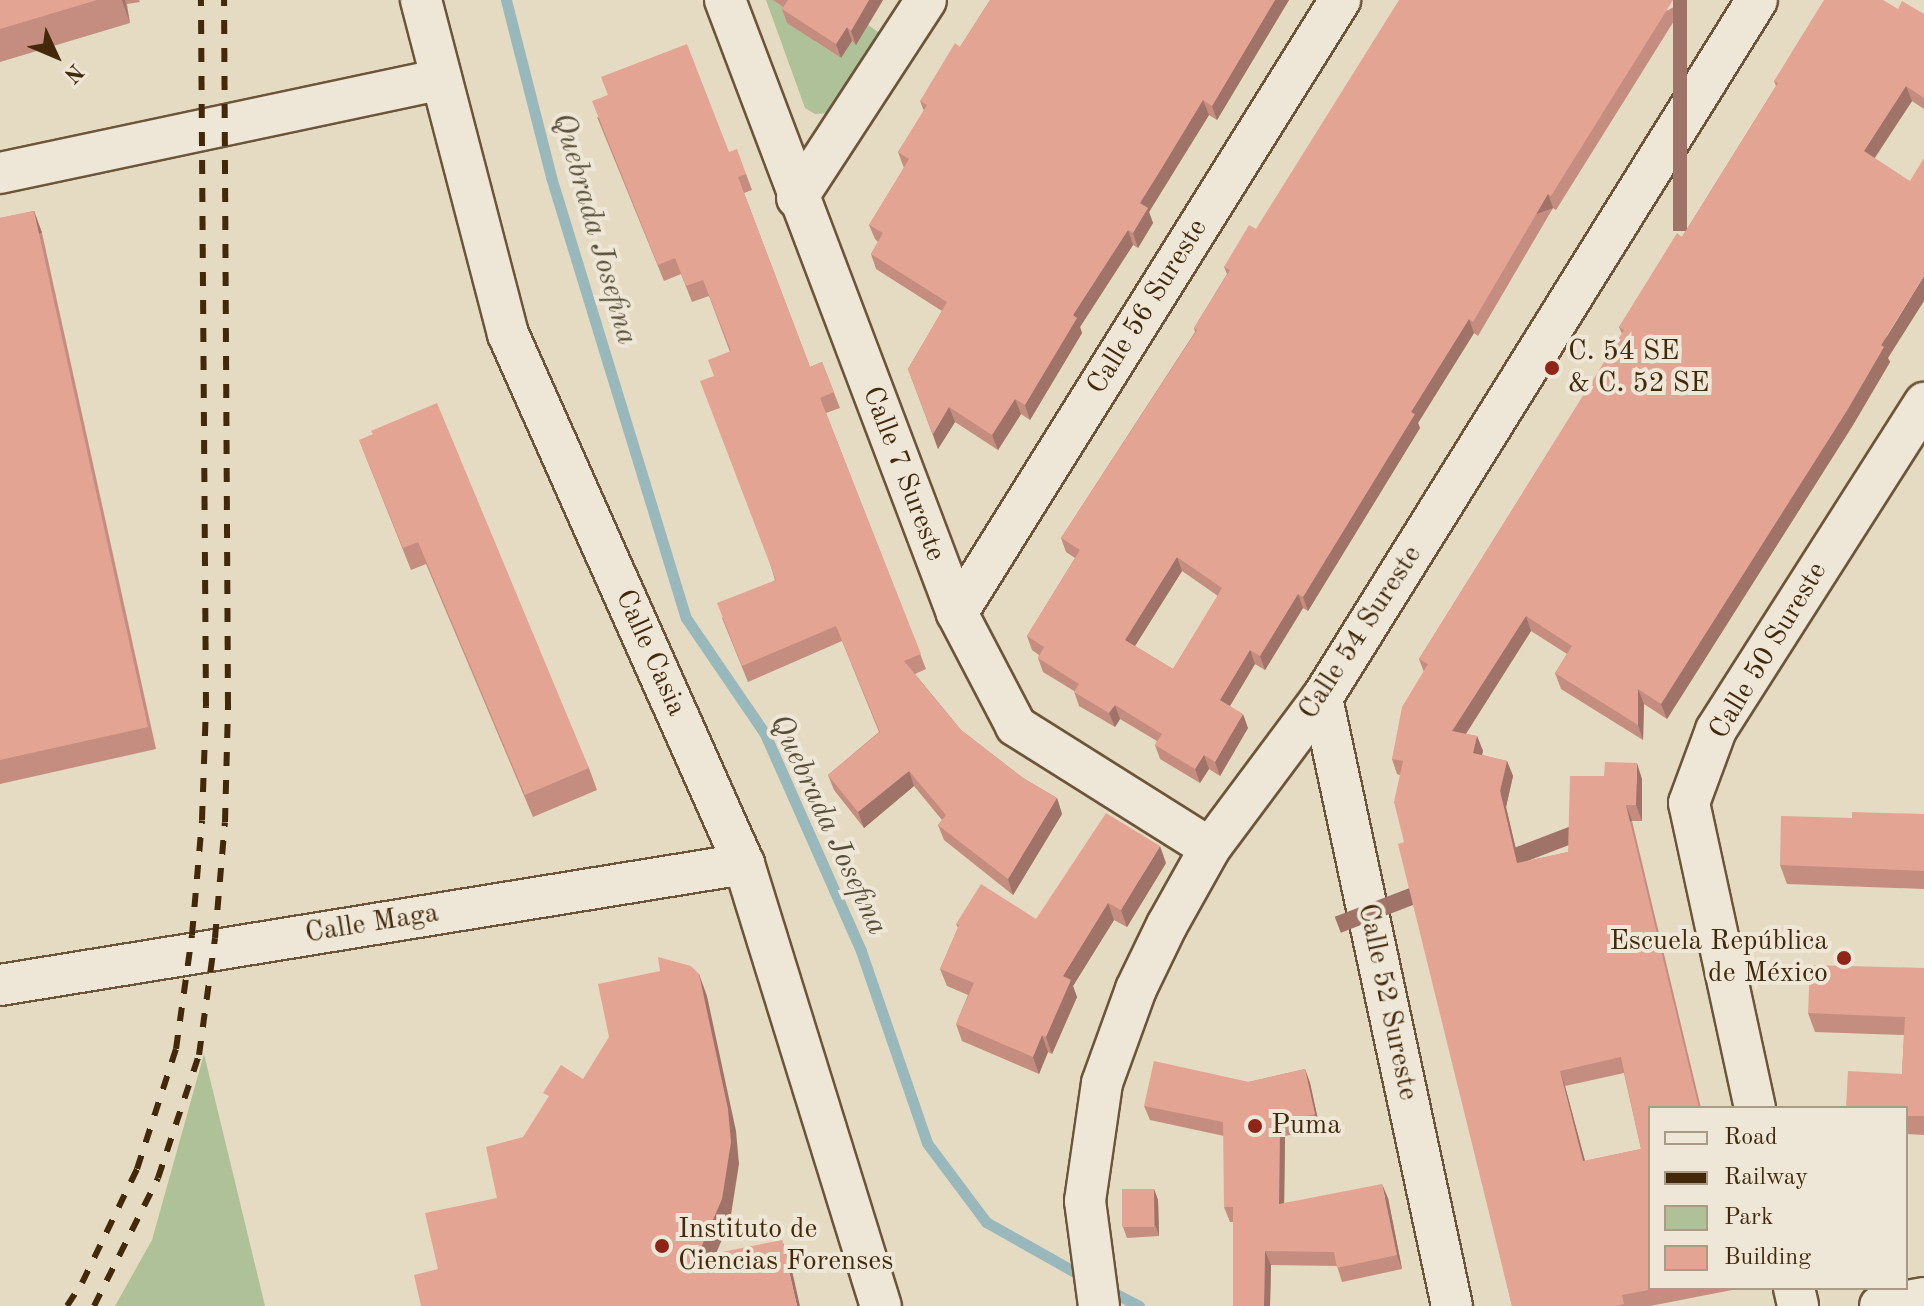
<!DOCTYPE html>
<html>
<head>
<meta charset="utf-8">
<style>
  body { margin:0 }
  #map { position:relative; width:1924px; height:1306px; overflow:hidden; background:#e5dac2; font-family:"Old Standard TT",serif }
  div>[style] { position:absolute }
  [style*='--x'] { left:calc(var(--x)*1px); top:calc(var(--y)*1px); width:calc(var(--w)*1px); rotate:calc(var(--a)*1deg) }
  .green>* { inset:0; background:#aec199 }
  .stream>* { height:11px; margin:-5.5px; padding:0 5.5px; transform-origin:5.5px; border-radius:5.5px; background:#99b8bc }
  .roads { filter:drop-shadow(2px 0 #6c5538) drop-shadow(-2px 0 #6c5538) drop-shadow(0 2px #6c5538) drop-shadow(0 -2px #6c5538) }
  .minor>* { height:40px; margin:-20px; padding:0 20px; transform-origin:20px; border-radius:20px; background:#eee7d7 }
  .rail>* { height:6px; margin-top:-3px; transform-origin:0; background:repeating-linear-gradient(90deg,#43290a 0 14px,transparent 0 28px) }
  .wall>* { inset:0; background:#c48d7f }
  .shaded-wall>* { inset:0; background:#a07368; transform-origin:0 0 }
  .building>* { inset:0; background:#e4a494; transform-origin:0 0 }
  .dots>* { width:22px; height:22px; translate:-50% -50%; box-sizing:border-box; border:4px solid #eee7d7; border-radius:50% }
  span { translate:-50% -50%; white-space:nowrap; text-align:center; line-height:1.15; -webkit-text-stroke:8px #eee7d7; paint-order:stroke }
  .street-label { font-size:28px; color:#43290a }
  .poi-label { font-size:28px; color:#43290a }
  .left { translate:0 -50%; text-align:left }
  .right { translate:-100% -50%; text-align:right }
  .water-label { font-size:30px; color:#584d36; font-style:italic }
  .legend { position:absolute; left:1648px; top:1106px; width:260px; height:184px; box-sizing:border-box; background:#eee7d7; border:2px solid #aa9b85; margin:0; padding:10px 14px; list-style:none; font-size:24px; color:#43290a }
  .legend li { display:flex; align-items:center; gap:16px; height:40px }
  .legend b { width:40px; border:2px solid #aa9b85 }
  .north { position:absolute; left:16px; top:16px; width:80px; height:80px; -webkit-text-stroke:6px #eee7d7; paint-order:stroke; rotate:134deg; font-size:22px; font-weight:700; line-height:32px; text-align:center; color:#43290a }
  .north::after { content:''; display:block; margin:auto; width:28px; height:36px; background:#43290a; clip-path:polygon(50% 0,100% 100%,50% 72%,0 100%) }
</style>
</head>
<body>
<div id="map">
  <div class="green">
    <i style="clip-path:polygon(766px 0,773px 0,793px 13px,816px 42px,841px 58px,852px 41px,856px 44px,868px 25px,881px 34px,829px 113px,815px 114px,805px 108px)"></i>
    <i style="clip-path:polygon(204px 1054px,265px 1306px,115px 1306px,152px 1240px)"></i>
  </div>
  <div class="stream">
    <i style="--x:506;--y:0;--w:183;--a:75.7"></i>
    <i style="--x:551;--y:177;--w:461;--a:73"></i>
    <i style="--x:686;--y:618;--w:140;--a:55.7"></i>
    <i style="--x:765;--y:734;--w:237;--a:66.1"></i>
    <i style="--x:861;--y:951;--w:203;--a:71"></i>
    <i style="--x:927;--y:1143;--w:99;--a:53.2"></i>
    <i style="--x:986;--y:1222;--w:116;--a:29.4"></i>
    <i style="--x:1106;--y:1289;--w:37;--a:27"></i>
  </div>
  <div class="roads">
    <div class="minor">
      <i style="--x:421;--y:0;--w:345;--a:75.4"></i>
      <i style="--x:508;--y:334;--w:580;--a:66"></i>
      <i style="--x:744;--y:864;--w:463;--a:72.8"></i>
      <i style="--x:725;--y:0;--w:655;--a:69.27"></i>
      <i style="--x:957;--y:613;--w:127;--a:62.4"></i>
      <i style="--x:1016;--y:726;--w:229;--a:32.2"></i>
      <i style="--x:0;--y:173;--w:451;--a:-12"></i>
      <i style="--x:797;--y:198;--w:236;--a:-56.9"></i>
      <i style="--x:957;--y:613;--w:723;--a:-58"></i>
      <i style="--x:1322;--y:698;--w:622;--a:77.93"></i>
      <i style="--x:0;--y:985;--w:754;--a:-9.24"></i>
      <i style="--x:1755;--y:1108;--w:312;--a:-102.2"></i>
      <i style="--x:1689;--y:803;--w:78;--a:-69.7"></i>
      <i style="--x:1716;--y:730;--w:388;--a:-57.5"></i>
      <i style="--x:1794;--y:1288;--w:18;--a:77"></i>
      <i style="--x:1099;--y:1306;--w:106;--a:-97.6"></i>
      <i style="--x:1085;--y:1201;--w:119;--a:-81.8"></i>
      <i style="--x:1102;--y:1083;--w:100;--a:-70.1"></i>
      <i style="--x:1136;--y:989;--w:71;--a:-64.2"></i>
      <i style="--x:1167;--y:925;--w:88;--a:-60.8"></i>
      <i style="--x:1210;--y:848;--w:187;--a:-53.3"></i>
      <i style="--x:1322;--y:698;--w:822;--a:-58.07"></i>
      <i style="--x:1880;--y:1306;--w:45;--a:-10.3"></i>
    </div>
  </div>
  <div class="rail">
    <i style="--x:67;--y:1306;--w:27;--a:-57"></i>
    <i style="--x:82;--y:1283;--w:127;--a:-64.2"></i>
    <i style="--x:137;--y:1169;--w:126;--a:-72"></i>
    <i style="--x:176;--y:1049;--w:115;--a:-82"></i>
    <i style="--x:192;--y:935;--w:115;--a:-85"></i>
    <i style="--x:202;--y:820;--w:114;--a:-88"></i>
    <i style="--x:206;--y:706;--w:706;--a:-90.41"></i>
    <i style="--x:94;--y:1306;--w:143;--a:-63.4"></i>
    <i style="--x:158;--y:1178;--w:130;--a:-71.6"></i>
    <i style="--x:199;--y:1055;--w:118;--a:-82.2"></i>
    <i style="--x:215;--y:938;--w:116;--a:-85.1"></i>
    <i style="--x:225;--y:822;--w:116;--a:-88.5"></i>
    <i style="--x:228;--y:706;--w:706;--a:-90.32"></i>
  </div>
  <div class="wall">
    <i style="clip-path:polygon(0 0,139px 0,140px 2px,127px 4px,130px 23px,0 62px)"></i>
    <i style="clip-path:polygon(773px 0,883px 0,856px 45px,852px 41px,841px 58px,787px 23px,782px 9px,783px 7px)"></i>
    <i style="clip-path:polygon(990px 0,1289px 0,1217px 120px,1209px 115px,1165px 186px,1149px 212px,1153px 223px,1138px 248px,1133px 245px,1080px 327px,1082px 333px,1030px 420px,1021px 414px,998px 450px,955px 422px,938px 449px,908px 369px,942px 311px,876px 269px,871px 254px,878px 242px,875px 239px,869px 225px,904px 168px,898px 152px,924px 111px,920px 101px,960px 47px)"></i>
    <i style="clip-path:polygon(evenodd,1687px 0,1556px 210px,1553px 208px,1478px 336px,1474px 333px,1418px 423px,1420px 428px,1308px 611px,1303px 608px,1265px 670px,1255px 664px,1230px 706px,1248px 728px,1220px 776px,1209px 769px,1200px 783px,1160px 759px,1155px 745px,1157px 741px,1120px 719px,1115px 727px,1079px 706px,1074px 691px,1043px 672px,1038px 658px,1039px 655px,1032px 650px,1027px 636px,1075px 558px,1066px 552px,1061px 538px,1195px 332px,1194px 328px,1227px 274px,1224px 267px,1256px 229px,1687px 0,1182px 571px,1218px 596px,1173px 669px,1135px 646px,1182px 571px)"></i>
    <i style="clip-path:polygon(evenodd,1898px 9px,1924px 14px,1924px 109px,1912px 101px,1875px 158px,1888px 358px,1890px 362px,1853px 425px,1667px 719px,1644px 704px,1643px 740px,1561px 689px,1555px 673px,1567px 654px,1531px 631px,1466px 734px,1477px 736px,1483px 751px,1482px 755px,1507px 761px,1513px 776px,1506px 807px,1519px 863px,1568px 852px,1642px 779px,1642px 821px,1632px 821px,1701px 1108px,1650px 1108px,1650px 1288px,1731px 1288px,1732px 1290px,1650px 1306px,1512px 1306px,1404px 842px,1400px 775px,1397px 774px,1392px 759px,1424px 672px,1419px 659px,1622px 334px,1619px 327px,1682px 237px,1776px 86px,1774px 81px,1898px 9px,1624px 1073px,1641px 1149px,1585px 1161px,1565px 1086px,1624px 1073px)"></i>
    <i style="clip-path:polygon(597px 117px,729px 152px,746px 174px,752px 190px,744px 193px,810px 367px,822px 362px,840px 408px,826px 413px,926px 669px,915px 674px,961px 730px,1023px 778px,1057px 798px,1062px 814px,1013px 895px,944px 840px,938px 825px,942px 820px,914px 786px,864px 828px,834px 790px,828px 775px,879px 732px,842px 641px,748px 682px,722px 618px,775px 580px,714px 376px,730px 352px,709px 296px,692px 302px,681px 274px,664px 281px)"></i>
    <i style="clip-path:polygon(34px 211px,42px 233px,156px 749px,0 784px,0 218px)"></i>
    <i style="clip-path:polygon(359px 440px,589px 768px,597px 790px,533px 817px,426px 564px,411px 570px)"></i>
    <i style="clip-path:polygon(1924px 814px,1924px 889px,1787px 884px,1780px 865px,1852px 818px)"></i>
    <i style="clip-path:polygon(1166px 863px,1127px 927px,1114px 920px,1073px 986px,1077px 997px,1052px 1054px,1048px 1052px,1039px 1074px,962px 1041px,956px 1024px,968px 995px,947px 986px,940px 969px,958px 928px,956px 924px,1036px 919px)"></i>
    <i style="clip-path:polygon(1924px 968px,1924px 1135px,1906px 1134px,1906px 1108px,1902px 1074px,1904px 1035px,1815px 1032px,1808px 1013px)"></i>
    <i style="clip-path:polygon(1305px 1069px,1310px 1083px,1320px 1129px,1285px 1136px,1284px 1203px,1388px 1198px,1402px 1269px,1342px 1282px,1337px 1266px,1271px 1265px,1270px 1306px,1233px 1306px,1233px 1222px,1230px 1222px,1224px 1207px,1224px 1136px,1150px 1120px,1144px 1106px)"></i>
    <i style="clip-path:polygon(1154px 1189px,1158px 1200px,1159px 1236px,1127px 1238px,1123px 1227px)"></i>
  </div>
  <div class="shaded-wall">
    <i style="clip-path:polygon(122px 0,125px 0,130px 23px)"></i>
    <i style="clip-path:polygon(869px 0,883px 0,856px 45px,851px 31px)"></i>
    <i style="clip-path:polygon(1275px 0,1289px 0,1217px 120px,1212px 106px)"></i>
    <i style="left:1673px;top:0;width:14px;height:231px"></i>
    <i style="clip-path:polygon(847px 27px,852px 41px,841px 58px,836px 44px)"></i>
    <i style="clip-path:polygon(1906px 86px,1912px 101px,1869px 166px,1864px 151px)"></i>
    <i style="clip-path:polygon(1203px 100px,1209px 115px,1149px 212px,1153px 223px,1138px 248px,1133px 233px,1140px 203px)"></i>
    <i style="left:1548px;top:194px;width:15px;height:148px;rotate:70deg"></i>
    <i style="left:34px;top:211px;width:23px;height:528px;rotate:70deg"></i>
    <i style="clip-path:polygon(1128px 230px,1133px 245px,1080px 327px,1082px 333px,1030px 420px,1025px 405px,1073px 315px)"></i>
    <i style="clip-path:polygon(1924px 276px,1924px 301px,1888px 358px,1890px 362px,1853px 425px,1667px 719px,1661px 704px)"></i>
    <i style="clip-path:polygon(1469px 319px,1474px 333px,1418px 423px,1420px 428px,1308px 611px,1303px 597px,1411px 412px)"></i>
    <i style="clip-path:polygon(1015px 399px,1021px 414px,998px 450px,992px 435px)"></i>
    <i style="clip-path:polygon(949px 407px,955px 422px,938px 449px,933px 434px)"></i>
    <i style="clip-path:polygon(1177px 557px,1182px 571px,1130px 654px,1125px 640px)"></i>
    <i style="clip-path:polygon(1298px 594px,1303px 608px,1265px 670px,1260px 656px)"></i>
    <i style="clip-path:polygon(1526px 616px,1531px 631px,1458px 746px,1452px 731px)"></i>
    <i style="clip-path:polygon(1250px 650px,1255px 664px,1225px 714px,1220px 700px)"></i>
    <i style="clip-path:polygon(1638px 689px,1644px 704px,1643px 740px,1638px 725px)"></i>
    <i style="clip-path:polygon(1115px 705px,1120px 719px,1115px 727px,1109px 713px)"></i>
    <i style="clip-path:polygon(1243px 714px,1248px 728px,1220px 776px,1215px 762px)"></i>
    <i style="clip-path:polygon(1477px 736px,1483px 751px,1478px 769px,1473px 753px)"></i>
    <i style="clip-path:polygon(1204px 755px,1209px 769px,1200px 783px,1195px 769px)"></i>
    <i style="clip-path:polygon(1507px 761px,1513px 776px,1506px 807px,1523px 879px,1517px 863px,1500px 791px)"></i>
    <i style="clip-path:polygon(1637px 763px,1642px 779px,1642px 821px,1636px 805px)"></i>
    <i style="clip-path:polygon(909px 771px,914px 786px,864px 828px,858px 812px)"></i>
    <i style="clip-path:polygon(1057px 798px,1062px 814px,1013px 895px,1008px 879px)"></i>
    <i style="left:1626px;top:805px;width:17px;height:312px;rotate:69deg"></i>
    <i style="clip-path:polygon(1160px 846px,1166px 863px,1127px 927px,1121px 910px)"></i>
    <i style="clip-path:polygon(1108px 903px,1114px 920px,1073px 986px,1077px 997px,1052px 1054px,1046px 1037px,1063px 976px)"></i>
    <i style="clip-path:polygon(699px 974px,707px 996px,736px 1131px,739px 1164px,730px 1221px,705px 1279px,697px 1257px)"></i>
    <i style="clip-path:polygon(1042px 1035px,1048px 1052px,1039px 1074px,1033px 1057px)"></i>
    <i style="clip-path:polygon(1305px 1069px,1310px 1083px,1320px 1129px,1315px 1114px)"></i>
    <i style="clip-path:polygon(1560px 1071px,1565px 1086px,1589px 1176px,1583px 1161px)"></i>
    <i style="clip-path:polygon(1280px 1122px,1285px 1136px,1284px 1218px,1279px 1204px)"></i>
    <i style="clip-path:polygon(1382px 1184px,1388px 1198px,1402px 1269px,1397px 1255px)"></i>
    <i style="clip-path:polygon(1154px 1189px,1158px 1200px,1159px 1236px,1155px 1224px)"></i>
    <i style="clip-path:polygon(782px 1240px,790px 1262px,800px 1306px,797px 1306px)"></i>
    <i style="clip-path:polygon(1265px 1251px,1271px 1265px,1270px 1306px,1264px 1306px)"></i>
  </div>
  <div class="building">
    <i style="clip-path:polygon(0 0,97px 0,0 29px)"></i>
    <i style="clip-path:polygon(788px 0,869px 0,851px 31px,847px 27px,836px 44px,782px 9px)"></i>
    <i style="clip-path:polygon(990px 0,1275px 0,1212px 106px,1203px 100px,1160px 171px,1140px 203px,1148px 208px,1133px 233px,1128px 230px,1073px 315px,1077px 318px,1025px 405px,1015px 399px,992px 435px,949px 407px,933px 434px,908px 369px,947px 302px,871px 254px,883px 233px,869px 225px,909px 159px,898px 152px,927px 105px,920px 101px,955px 43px,960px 47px)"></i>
    <i style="clip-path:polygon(evenodd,1399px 0,1673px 0,1551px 196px,1548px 194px,1473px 322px,1469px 319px,1411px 412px,1415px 414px,1303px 597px,1298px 594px,1260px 656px,1250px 650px,1220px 700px,1243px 714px,1215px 762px,1204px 755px,1195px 769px,1155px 745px,1162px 734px,1115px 705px,1109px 713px,1074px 692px,1079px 684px,1038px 658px,1044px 647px,1027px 636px,1080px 550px,1061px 538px,1197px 330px,1194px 328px,1230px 270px,1224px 267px,1249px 225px,1256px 229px,1399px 0,1177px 557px,1222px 588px,1173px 669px,1125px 640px,1177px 557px)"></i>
    <i style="clip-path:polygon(evenodd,1824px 0,1883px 0,1898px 9px,1902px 1px,1924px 14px,1924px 98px,1906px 86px,1864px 151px,1910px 181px,1924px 158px,1924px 276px,1881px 345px,1884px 347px,1848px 409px,1661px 704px,1638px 689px,1638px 725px,1555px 673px,1572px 646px,1526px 616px,1452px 731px,1477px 736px,1473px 753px,1507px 761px,1500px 791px,1517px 863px,1568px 852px,1570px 776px,1604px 776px,1605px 762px,1637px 763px,1636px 805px,1626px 805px,1699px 1108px,1650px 1108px,1650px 1288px,1658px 1288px,1622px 1295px,1624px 1304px,1616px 1306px,1512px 1306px,1398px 844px,1404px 842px,1394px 802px,1403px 761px,1392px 759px,1402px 707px,1428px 664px,1419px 659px,1624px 330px,1619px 327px,1677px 233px,1682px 237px,1778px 83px,1774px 81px,1824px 0,1621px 1057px,1641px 1149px,1583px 1161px,1560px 1071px,1621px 1057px)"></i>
    <i style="clip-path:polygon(687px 44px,729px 152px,737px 149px,746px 174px,738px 177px,810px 367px,822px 362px,834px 392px,820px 398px,921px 654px,904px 661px,961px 730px,1023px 778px,1057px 798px,1008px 879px,938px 825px,946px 815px,909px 771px,858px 812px,828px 775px,880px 732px,836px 626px,742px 666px,717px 603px,776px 580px,700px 381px,714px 376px,708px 360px,731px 351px,703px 280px,686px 286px,675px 258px,658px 265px,592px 101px,608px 95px,601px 77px)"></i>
    <i style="clip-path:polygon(34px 211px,148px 727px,0 760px,0 218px)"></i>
    <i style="clip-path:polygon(437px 403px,589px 768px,525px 795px,418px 542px,403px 548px,359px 440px,373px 434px,371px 431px)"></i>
    <i style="clip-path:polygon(1852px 812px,1924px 814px,1924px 871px,1780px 865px,1781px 816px,1852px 818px)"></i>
    <i style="clip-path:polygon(1106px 813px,1160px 846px,1121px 910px,1108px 903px,1063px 976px,1071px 980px,1046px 1037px,1042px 1035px,1033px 1057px,956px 1024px,974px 983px,940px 969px,959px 925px,956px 924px,981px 884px,1036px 919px)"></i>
    <i style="clip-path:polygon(658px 957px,691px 966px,699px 974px,728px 1109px,731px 1142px,722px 1199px,697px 1257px,782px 1240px,797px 1306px,421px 1306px,414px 1275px,438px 1269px,425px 1213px,497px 1198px,486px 1147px,523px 1137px,549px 1096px,543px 1093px,561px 1065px,583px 1079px,609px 1037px,598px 984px,660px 971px)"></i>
    <i style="clip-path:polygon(1810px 965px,1924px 968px,1924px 1116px,1906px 1116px,1906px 1108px,1846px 1108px,1848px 1071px,1902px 1074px,1905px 1017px,1808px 1013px)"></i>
    <i style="clip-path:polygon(1154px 1061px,1249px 1082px,1305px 1069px,1315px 1114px,1280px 1122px,1279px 1204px,1382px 1184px,1397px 1255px,1337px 1268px,1334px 1252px,1265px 1251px,1264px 1306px,1233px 1306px,1233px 1207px,1224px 1207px,1223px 1122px,1144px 1106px)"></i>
    <i style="left:1122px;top:1189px;width:32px;height:38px"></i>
  </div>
  <div class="dots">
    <i style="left:1552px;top:368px;background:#8f2418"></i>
    <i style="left:1844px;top:958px;background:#8f2418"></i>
    <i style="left:1255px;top:1126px;background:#8f2418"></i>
    <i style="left:662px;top:1246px;background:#8f2418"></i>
  </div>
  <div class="street-label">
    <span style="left:1148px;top:307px;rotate:-58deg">Calle 56 Sureste</span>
    <span style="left:903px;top:474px;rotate:69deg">Calle 7 Sureste</span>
    <span style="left:1361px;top:633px;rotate:-57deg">Calle 54 Sureste</span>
    <span style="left:1769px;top:651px;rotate:-59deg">Calle 50 Sureste</span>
    <span style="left:650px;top:653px;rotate:66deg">Calle Casia</span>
    <span style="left:372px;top:924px;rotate:-9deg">Calle Maga</span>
    <span style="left:1387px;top:1002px;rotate:78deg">Calle 52 Sureste</span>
  </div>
  <div class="poi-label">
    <span class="left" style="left:1568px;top:368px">C. 54 SE<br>&amp; C. 52 SE</span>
    <span class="right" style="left:1828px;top:958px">Escuela República<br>de México</span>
    <span class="left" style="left:1271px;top:1126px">Puma</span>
    <span class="left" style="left:678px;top:1246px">Instituto de<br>Ciencias Forenses</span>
  </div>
  <div class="water-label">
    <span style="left:594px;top:229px;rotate:74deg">Quebrada Josefina</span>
    <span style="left:828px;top:825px;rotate:65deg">Quebrada Josefina</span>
  </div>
  <ul class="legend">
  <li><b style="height:10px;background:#eee7d7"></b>Road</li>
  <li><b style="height:10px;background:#43290a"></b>Railway</li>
  <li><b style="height:22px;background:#aec199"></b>Park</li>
  <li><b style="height:22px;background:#e4a494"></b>Building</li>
  </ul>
  <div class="north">N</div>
</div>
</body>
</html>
